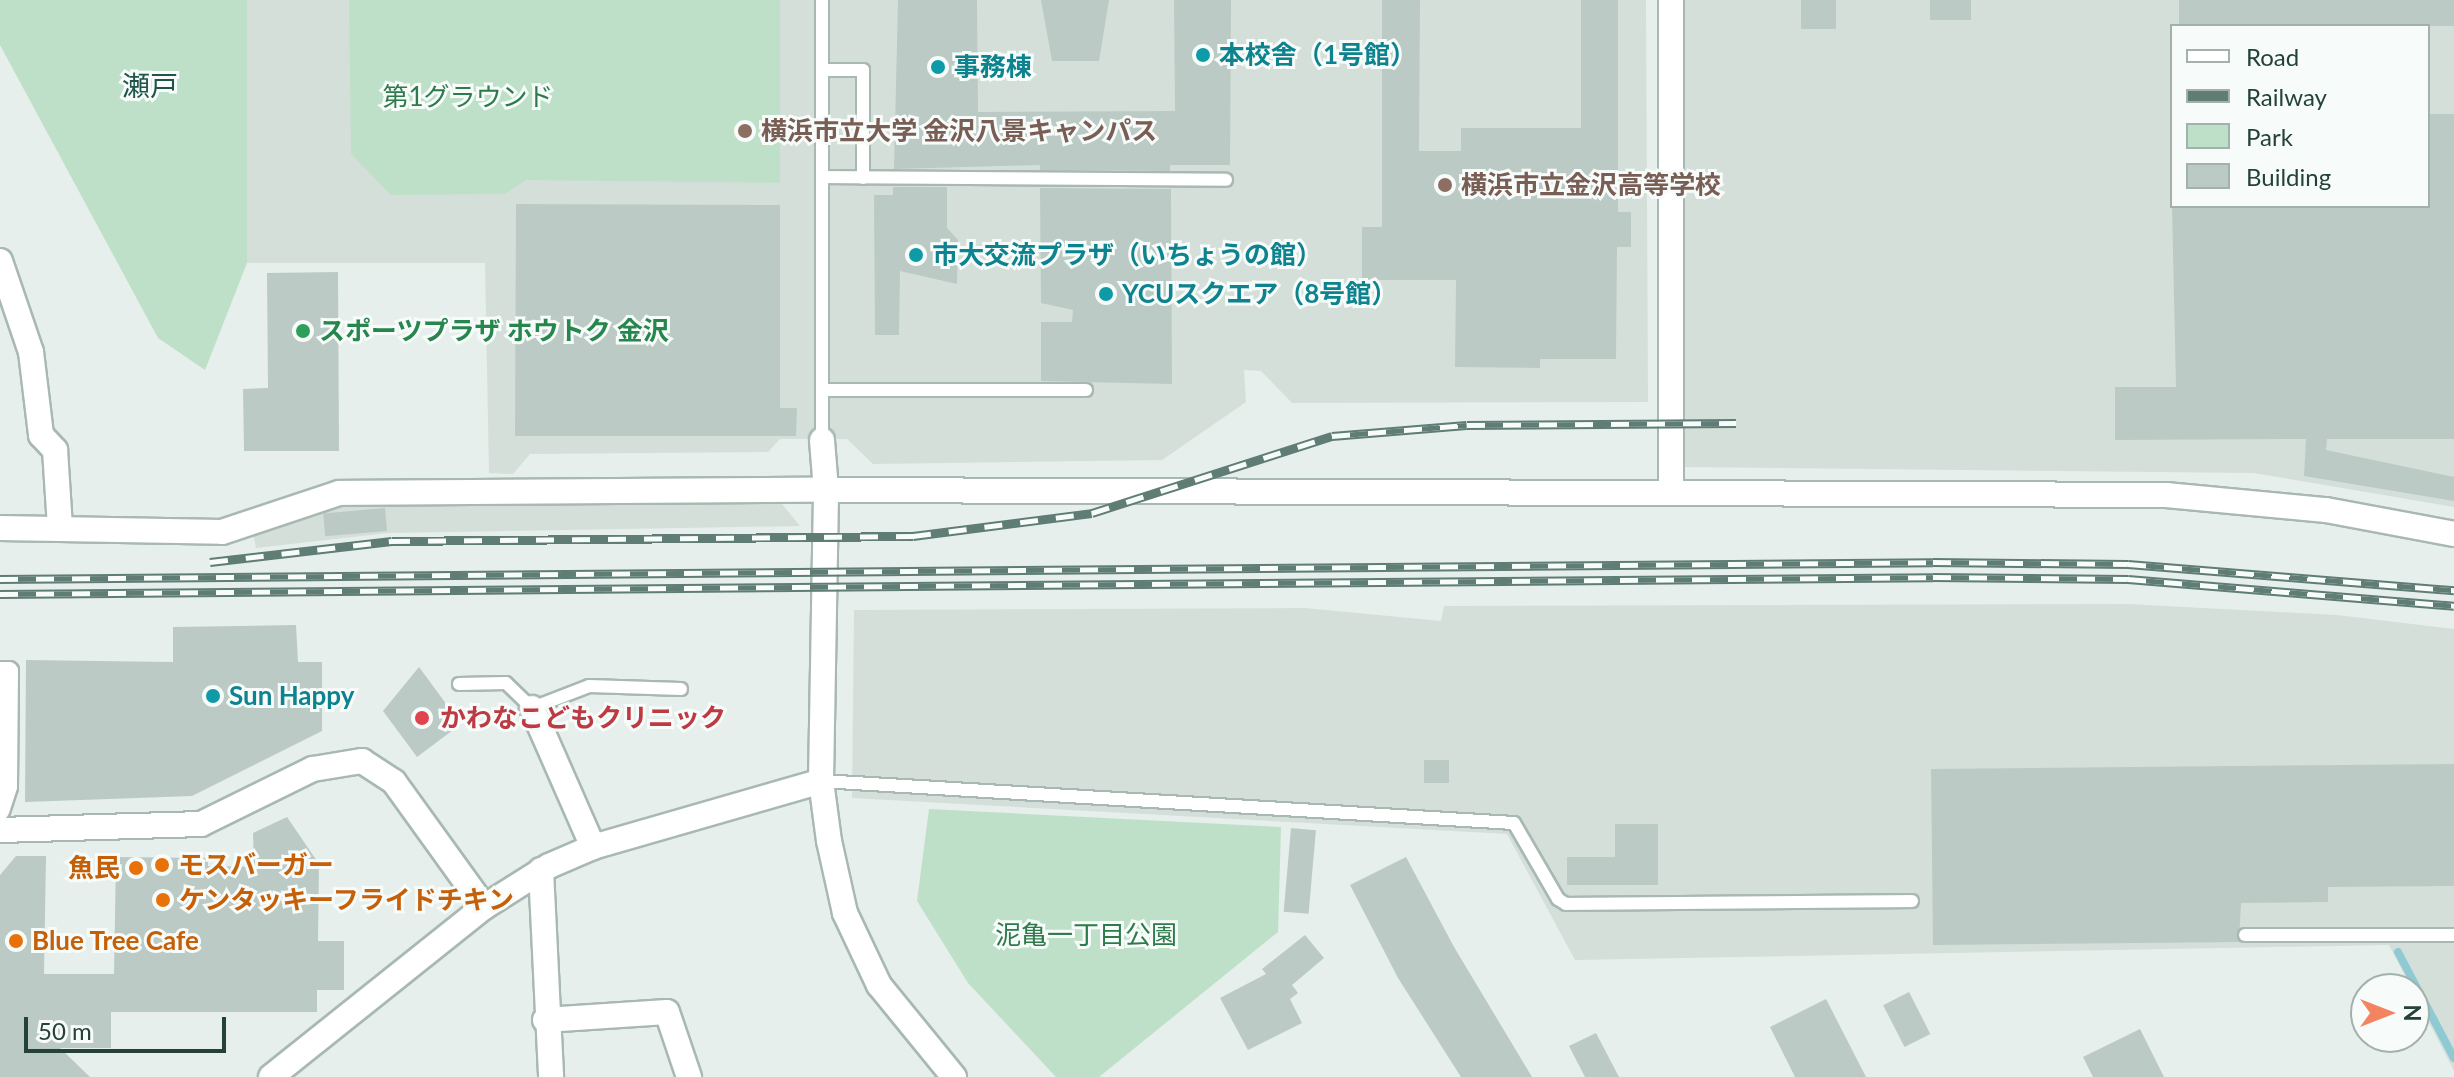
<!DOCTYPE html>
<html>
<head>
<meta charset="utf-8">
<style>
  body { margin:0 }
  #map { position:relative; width:2454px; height:1077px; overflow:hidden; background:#e6efeb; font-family:Lato,"Noto Sans JP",sans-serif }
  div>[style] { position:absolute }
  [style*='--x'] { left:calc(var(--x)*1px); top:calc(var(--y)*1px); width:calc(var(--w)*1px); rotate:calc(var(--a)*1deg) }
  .built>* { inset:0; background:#d4dfda }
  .green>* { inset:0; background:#bfe0c8 }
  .stream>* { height:8px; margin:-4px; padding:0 4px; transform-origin:4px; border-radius:4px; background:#8ec9d4 }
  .building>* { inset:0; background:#bbcac4; transform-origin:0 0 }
  .roads { filter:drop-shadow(2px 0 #a8b8b2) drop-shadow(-2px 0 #a8b8b2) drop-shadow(0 2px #a8b8b2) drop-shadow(0 -2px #a8b8b2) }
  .service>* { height:12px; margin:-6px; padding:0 6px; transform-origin:6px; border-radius:6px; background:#fff }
  .pedestrian>* { height:18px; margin:-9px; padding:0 9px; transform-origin:9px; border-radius:9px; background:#fff }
  .minor>* { height:24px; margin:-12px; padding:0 12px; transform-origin:12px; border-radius:12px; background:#fff }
  .tertiary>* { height:24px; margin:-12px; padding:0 12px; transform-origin:12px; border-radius:12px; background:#fff }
  .rail>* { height:9px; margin-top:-4.5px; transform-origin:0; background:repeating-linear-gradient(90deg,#f7fbf9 0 18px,#5f7d75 0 36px); box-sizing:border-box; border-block:2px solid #5f7d75 }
  .dots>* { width:22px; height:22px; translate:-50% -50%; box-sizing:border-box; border:4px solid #f7fbf9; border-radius:50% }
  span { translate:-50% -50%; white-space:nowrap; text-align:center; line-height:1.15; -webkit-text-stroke:6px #f7fbf9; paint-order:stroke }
  .culture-label { font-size:26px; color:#0d838f; font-weight:700 }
  .left { translate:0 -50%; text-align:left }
  .park-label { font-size:26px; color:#2d7a4b }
  .education-label { font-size:26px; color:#785e54; font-weight:700 }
  .leisure-label { font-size:26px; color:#27864d; font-weight:700 }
  .health-label { font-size:26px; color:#be3a42; font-weight:700 }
  .food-label { font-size:26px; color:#c56008; font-weight:700 }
  .right { translate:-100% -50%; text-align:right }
  .neighbourhood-label { font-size:28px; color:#1f5548 }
  .legend { position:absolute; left:2170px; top:24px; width:260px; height:184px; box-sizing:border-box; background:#f7fbf9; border:2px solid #a3b1ad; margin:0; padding:10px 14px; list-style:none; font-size:24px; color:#24423a }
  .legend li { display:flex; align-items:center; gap:16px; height:40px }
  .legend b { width:40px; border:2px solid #a3b1ad }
  .north { position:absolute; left:2350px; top:973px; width:80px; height:80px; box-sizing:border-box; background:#f7fbf9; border:2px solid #a3b1ad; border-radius:50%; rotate:90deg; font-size:22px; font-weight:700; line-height:32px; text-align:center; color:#24423a }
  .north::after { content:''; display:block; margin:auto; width:28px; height:36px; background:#f4845f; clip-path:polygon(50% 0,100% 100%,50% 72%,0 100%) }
  .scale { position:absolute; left:24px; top:1017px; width:202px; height:36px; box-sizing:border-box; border:4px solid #24423a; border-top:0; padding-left:10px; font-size:24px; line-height:28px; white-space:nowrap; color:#24423a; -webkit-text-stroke:6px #f7fbf9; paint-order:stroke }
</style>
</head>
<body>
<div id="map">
  <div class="built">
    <i style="clip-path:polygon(247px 0,1646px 0,1648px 402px,1292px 403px,1261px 371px,1244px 370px,1246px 402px,1162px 460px,873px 464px,847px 439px,780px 439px,768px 452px,530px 454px,513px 474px,489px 473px,485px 263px,247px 263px)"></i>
    <i style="clip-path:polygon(evenodd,1684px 0,2454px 0,2454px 507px,2254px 473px,1684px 467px,1684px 0,2172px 26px,2428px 26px,2428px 206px,2172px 206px,2172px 26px)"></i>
    <i style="clip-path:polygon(745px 501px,782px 504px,800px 526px,388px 533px,256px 548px,253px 533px,338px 502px)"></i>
    <i style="clip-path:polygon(2128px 604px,2337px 615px,2454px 629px,2454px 1071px,2389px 945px,1575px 960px,1507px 834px,852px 798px,854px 610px,1305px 608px,1441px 621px,1444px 606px)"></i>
  </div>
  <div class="green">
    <i style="clip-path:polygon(0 0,247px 0,247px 263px,205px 370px,158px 338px,0 45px)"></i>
    <i style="clip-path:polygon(349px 0,780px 0,780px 183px,526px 180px,505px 194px,391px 195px,351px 154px)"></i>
    <i style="clip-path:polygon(929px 809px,1281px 827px,1278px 932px,1099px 1077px,1056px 1077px,968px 983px,917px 901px)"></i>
  </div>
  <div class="stream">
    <i style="--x:2398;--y:952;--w:120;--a:62.2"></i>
  </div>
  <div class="building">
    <i style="clip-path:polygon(898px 0,977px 0,978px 112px,1175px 111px,1174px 0,1231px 0,1230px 165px,1170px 165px,1170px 171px,1040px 170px,1040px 165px,894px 169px)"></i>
    <i style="clip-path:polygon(1041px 0,1109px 0,1099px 61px,1052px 61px)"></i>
    <i style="clip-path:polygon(1382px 0,1420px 0,1419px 151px,1461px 151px,1461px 128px,1581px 128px,1581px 0,1618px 0,1618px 212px,1631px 212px,1631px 247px,1617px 247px,1616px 359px,1540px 359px,1540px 368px,1455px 367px,1456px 280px,1362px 280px,1362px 227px,1382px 227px)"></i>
    <i style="left:1801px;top:0;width:35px;height:29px"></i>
    <i style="left:1930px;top:0;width:41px;height:20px"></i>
    <i style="left:2179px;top:0;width:275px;height:26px"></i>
    <i style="clip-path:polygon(2428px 114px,2454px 114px,2454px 439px,2327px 439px,2326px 450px,2454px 477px,2454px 501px,2304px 476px,2306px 439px,2115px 440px,2115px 387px,2176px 387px,2172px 206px,2428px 206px)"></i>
    <i style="clip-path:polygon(893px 187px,947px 187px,947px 228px,958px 240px,957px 284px,900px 271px,899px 335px,875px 335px,874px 195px,893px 195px)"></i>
    <i style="clip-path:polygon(1040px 188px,1171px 189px,1172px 384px,1041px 381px,1041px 322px,1072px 322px,1073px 310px,1041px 303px)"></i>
    <i style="clip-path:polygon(516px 204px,780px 205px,780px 408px,797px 408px,796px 436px,515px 436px)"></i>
    <i style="clip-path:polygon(338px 272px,339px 451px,244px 451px,243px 389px,268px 388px,267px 273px)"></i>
    <i style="left:385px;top:508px;width:23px;height:62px;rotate:85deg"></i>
    <i style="clip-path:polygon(296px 625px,298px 662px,322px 662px,322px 731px,192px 796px,25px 802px,26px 660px,173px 662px,173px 627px)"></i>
    <i style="clip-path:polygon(419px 667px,461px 724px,417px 757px,383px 711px)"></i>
    <i style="left:1424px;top:760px;width:25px;height:23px"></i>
    <i style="clip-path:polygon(2454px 764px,2454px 886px,2328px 887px,2328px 902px,2241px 903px,2239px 942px,1933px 945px,1931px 769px)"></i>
    <i style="clip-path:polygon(287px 817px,319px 864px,318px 941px,344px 941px,344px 990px,317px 990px,317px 1012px,111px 1012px,111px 1048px,60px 1048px,90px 1077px,0 1077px,0 875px,16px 856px,46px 856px,44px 974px,114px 974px,116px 857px,208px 858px,208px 866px,254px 867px,253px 833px)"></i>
    <i style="clip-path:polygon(1615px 824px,1658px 824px,1658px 885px,1567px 885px,1567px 857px,1615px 857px)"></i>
    <i style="left:1291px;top:828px;width:25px;height:84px;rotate:5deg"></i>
    <i style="clip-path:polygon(1406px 857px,1454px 947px,1532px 1077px,1461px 1077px,1398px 978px,1350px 885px)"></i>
    <i style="clip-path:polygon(1305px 935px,1324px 958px,1292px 985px,1298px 993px,1290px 999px,1302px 1023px,1248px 1050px,1220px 998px,1266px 974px,1262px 969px)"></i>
    <i style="left:1909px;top:992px;width:47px;height:29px;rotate:63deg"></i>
    <i style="clip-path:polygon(1826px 999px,1866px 1077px,1795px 1077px,1770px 1027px)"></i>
    <i style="clip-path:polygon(2140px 1029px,2164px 1077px,2093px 1077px,2083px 1057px)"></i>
    <i style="clip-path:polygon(1596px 1033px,1619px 1077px,1585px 1077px,1569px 1046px)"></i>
  </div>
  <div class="roads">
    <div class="service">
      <i style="--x:822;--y:70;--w:41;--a:0"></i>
      <i style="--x:863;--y:70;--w:108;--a:90"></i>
      <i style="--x:822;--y:177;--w:404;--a:0.4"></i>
      <i style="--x:822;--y:390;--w:264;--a:0"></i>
      <i style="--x:822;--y:440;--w:440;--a:-90"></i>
      <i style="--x:459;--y:684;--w:47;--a:-1.2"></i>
      <i style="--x:506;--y:683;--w:36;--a:44"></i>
      <i style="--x:532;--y:708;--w:61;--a:-21.1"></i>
      <i style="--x:589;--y:686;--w:92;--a:1.9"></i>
      <i style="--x:821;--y:781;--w:694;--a:3.47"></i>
      <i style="--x:1514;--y:823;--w:88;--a:59.9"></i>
      <i style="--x:1558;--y:899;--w:9;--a:32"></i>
      <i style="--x:1566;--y:904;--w:346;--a:-0.5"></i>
      <i style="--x:2245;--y:935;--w:209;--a:0"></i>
    </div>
    <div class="pedestrian">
      <i style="--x:0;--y:671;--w:9;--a:0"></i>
      <i style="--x:9;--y:671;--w:116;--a:90.5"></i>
      <i style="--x:8;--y:787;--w:25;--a:108"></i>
    </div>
    <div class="minor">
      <i style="--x:1671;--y:0;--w:493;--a:90"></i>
      <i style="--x:0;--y:261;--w:96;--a:71.2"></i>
      <i style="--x:31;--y:352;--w:84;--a:83.1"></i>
      <i style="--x:41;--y:435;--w:21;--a:47"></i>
      <i style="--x:55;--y:450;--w:78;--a:86.3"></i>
      <i style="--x:0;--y:528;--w:222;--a:1"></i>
      <i style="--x:222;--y:532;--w:123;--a:-18.4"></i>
      <i style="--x:339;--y:493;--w:487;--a:-0.4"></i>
      <i style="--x:826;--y:490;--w:50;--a:-94.6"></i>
      <i style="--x:532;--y:708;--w:152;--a:66.3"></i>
      <i style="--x:541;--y:870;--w:207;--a:87.2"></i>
      <i style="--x:545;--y:1020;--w:122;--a:-3.8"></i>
      <i style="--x:667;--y:1012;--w:69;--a:71.3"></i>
    </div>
    <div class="tertiary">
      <i style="--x:0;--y:830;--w:201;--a:-1.7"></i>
      <i style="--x:201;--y:824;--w:125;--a:-26.2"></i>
      <i style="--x:313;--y:769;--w:50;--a:-9.3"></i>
      <i style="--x:362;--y:761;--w:38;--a:33"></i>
      <i style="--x:394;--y:782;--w:154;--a:54.2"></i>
      <i style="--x:271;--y:1077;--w:273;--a:-38.6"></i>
      <i style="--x:484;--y:907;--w:77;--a:-32.2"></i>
      <i style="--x:549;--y:866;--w:48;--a:-23.4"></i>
      <i style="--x:593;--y:847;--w:237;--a:-16.1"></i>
      <i style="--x:954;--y:1077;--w:119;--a:-129.2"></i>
      <i style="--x:879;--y:985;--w:80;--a:-115.3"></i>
      <i style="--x:845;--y:913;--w:74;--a:-102.5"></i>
      <i style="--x:829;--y:841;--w:61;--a:-97.6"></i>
      <i style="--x:821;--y:781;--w:291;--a:-89"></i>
      <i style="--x:826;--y:490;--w:1340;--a:0.21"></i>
      <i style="--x:2166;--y:495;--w:161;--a:5.4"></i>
      <i style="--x:2326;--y:510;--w:130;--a:10.6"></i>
    </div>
  </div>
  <div class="rail">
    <i style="--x:210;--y:562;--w:183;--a:-6.6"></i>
    <i style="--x:392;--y:541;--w:521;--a:-0.55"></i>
    <i style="--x:913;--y:536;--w:180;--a:-7.3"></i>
    <i style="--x:1092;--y:513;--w:252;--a:-17.8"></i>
    <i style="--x:1332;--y:436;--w:135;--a:-4.7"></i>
    <i style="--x:1467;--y:425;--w:269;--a:-0.4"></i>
    <i style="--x:0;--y:579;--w:1933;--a:-0.5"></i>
    <i style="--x:1933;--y:562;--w:195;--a:0.6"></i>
    <i style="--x:2128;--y:564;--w:327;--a:4.6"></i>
    <i style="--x:0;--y:594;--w:1933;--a:-0.5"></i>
    <i style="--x:1933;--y:577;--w:195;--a:0.6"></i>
    <i style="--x:2128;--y:579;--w:327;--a:4.7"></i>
  </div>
  <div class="dots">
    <i style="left:1203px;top:55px;background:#0f9aa8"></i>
    <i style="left:938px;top:67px;background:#0f9aa8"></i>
    <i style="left:745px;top:131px;background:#8d6e63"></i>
    <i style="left:1445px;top:185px;background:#8d6e63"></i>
    <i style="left:916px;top:255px;background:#0f9aa8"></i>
    <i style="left:1106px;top:294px;background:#0f9aa8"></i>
    <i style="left:303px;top:331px;background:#2e9e5b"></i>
    <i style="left:213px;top:696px;background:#0f9aa8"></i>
    <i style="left:422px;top:718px;background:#e0444e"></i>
    <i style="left:162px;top:865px;background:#e8710a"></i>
    <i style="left:136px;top:868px;background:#e8710a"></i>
    <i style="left:163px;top:900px;background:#e8710a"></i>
    <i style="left:16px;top:941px;background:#e8710a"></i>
  </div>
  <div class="culture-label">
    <span class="left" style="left:1219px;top:55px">本校舎（1号館）</span>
    <span class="left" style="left:954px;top:67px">事務棟</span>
    <span class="left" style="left:932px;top:255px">市大交流プラザ（いちょうの館）</span>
    <span class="left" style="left:1122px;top:294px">YCUスクエア（8号館）</span>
    <span class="left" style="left:229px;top:696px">Sun Happy</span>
  </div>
  <div class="park-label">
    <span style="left:468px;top:97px">第1グラウンド</span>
    <span style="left:1086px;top:935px">泥亀一丁目公園</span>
  </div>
  <div class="education-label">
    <span class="left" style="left:761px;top:131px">横浜市立大学 金沢八景キャンパス</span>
    <span class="left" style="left:1461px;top:185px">横浜市立金沢高等学校</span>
  </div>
  <div class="leisure-label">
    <span class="left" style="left:319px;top:331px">スポーツプラザ ホウトク 金沢</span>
  </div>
  <div class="health-label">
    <span class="left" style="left:440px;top:718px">かわなこどもクリニック</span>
  </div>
  <div class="food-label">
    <span class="left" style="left:178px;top:865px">モスバーガー</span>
    <span class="right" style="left:120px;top:868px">魚民</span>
    <span class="left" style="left:179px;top:900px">ケンタッキーフライドチキン</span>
    <span class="left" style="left:32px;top:941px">Blue Tree Cafe</span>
  </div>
  <div class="neighbourhood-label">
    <span style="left:150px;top:85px">瀬戸</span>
  </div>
  <ul class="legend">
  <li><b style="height:10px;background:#fff"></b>Road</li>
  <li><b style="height:10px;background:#5f7d75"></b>Railway</li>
  <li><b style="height:22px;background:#bfe0c8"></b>Park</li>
  <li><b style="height:22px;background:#bbcac4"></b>Building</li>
  </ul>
  <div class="north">N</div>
  <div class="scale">50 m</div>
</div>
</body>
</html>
